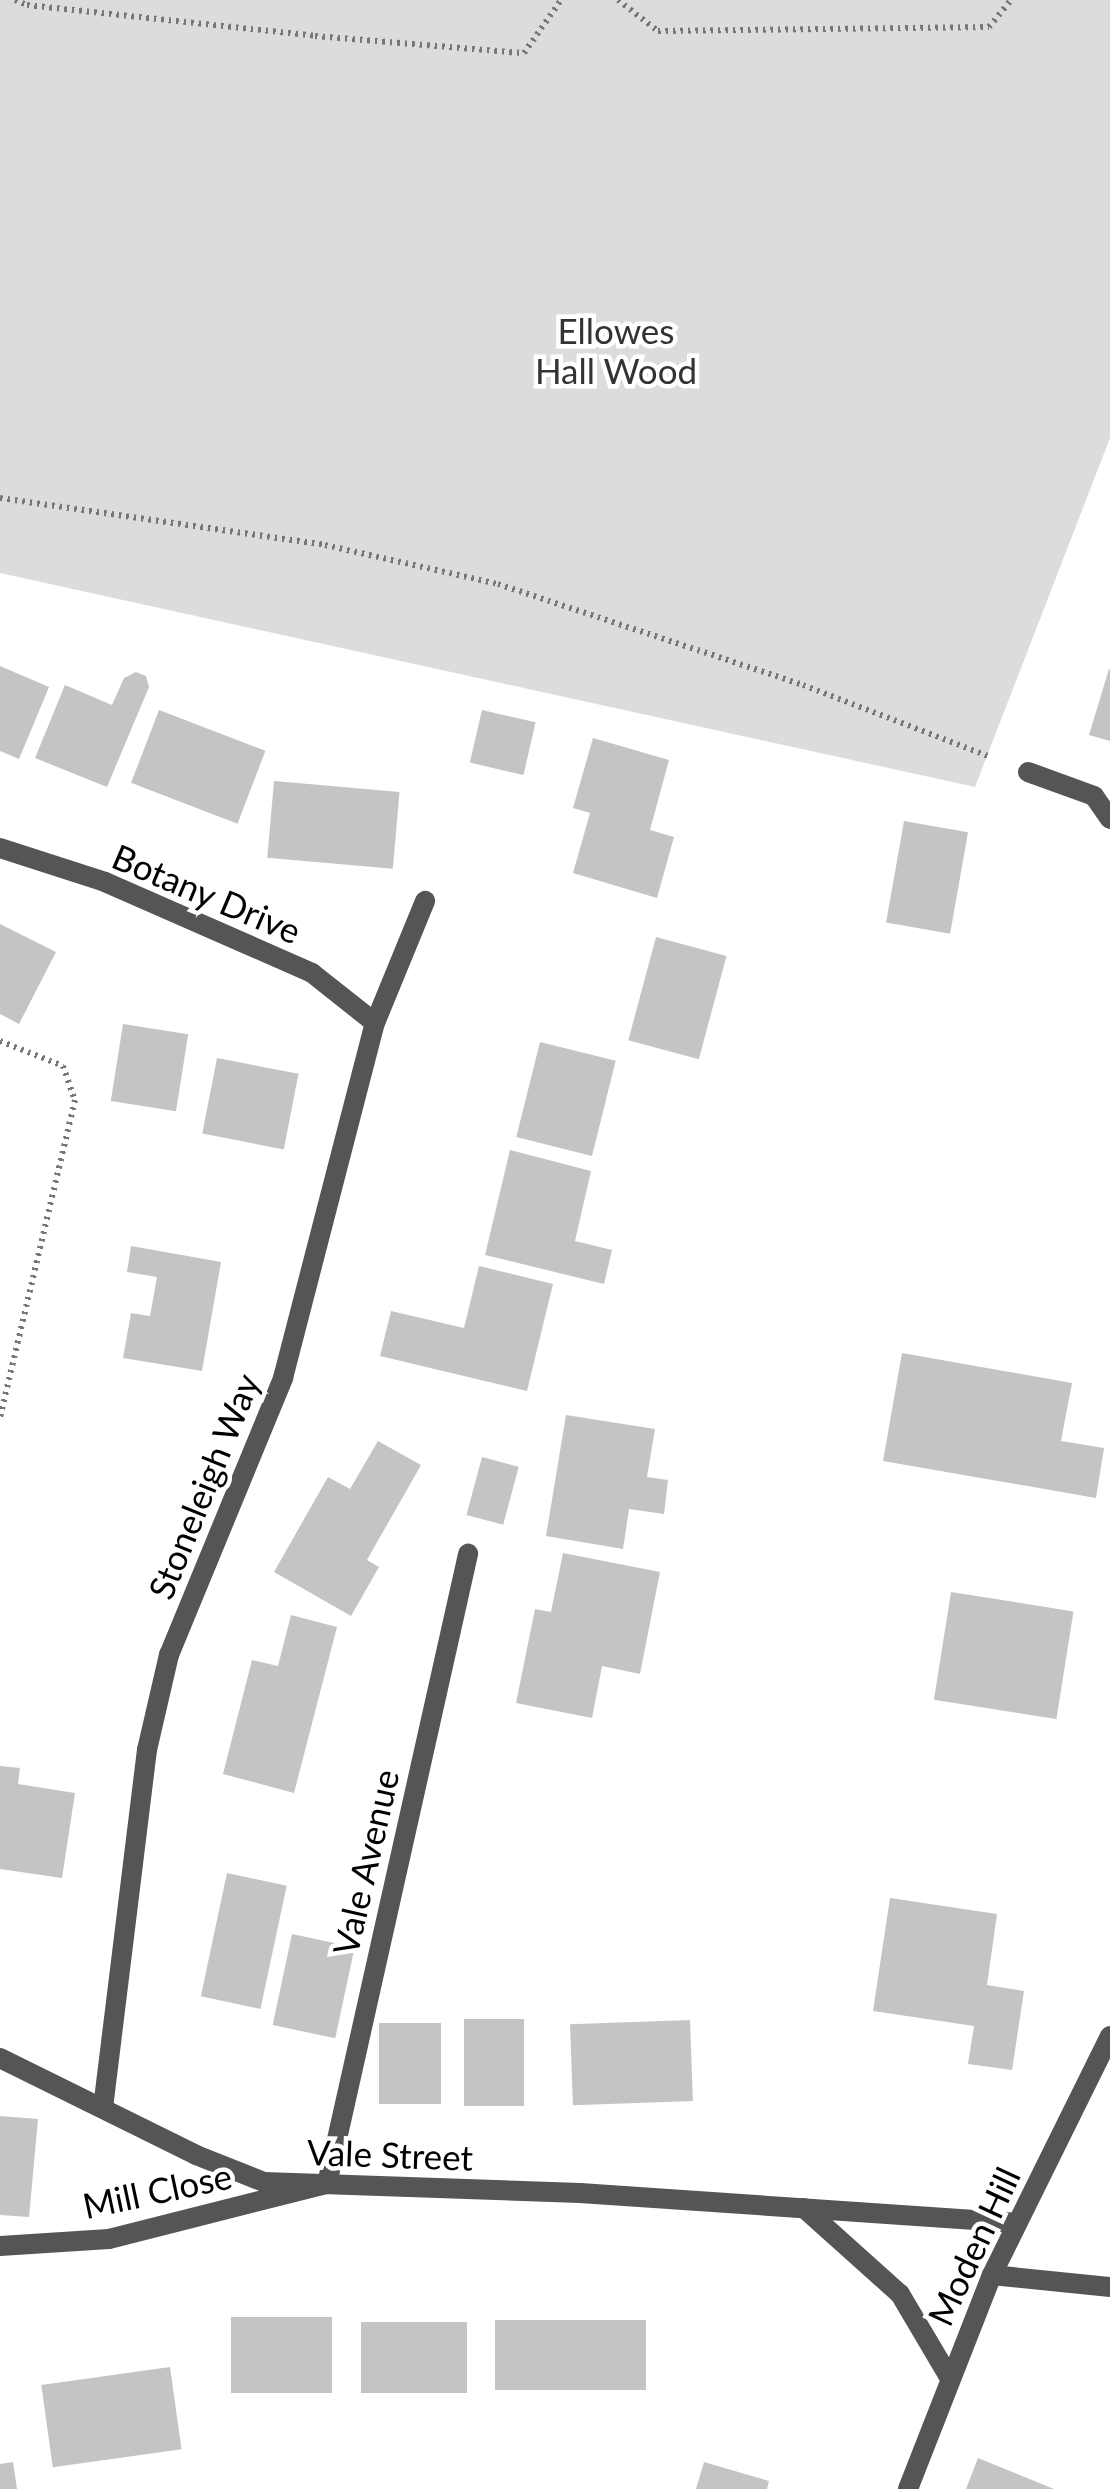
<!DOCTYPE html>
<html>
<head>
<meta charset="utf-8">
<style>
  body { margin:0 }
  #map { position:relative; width:1110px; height:2489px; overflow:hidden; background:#fff; font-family:Lato,sans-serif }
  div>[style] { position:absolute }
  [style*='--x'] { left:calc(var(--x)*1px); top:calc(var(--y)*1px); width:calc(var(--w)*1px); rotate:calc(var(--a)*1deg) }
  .green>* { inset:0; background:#dcdcdc }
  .building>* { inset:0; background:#c4c4c4; transform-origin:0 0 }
  .path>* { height:6px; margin-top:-3px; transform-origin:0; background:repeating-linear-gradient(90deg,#777 0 2.5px,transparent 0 7.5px) }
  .service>* { height:20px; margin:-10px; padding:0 10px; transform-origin:10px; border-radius:10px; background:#555 }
  .minor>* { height:20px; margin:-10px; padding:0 10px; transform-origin:10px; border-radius:10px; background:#555 }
  .tertiary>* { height:20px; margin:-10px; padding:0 10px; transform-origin:10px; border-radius:10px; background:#555 }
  span { translate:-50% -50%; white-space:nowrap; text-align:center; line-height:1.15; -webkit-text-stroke:9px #fff; paint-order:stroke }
  .park-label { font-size:35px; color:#333 }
  .street-label { font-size:35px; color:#000 }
</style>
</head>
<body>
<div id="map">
  <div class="green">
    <i style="clip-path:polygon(0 0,1110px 0,1110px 438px,975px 787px,0 573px)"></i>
  </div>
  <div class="building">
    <i style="clip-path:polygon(0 666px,49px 687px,19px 759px,0 751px)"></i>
    <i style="clip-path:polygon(1109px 669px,1110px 669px,1110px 741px,1089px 735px)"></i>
    <i style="clip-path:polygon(136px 672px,146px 676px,149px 687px,107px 787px,35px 758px,65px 685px,112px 705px,124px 678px)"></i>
    <i style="left:159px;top:710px;width:114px;height:78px;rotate:21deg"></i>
    <i style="left:482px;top:710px;width:55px;height:54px;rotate:13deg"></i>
    <i style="clip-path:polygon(593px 738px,669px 760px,650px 830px,674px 837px,657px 898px,573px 873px,590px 813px,573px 808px)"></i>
    <i style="left:274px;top:781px;width:126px;height:77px;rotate:5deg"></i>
    <i style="left:904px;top:821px;width:65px;height:103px;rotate:10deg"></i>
    <i style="clip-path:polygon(0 924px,56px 952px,19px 1024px,0 1014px)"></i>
    <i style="left:656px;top:937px;width:73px;height:107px;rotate:15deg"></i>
    <i style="left:123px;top:1024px;width:66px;height:78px;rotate:9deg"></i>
    <i style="left:540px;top:1042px;width:78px;height:98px;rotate:14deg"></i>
    <i style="left:217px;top:1058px;width:83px;height:77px;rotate:11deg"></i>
    <i style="clip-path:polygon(510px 1150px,591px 1171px,575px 1241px,612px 1250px,604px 1284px,485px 1255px)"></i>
    <i style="clip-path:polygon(131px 1246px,221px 1262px,202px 1371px,123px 1358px,131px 1313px,150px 1316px,157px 1277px,127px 1272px)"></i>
    <i style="clip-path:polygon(479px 1266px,553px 1284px,527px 1391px,380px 1356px,391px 1311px,464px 1328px)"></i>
    <i style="clip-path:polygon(902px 1353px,1072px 1383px,1061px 1441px,1104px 1448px,1096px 1498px,883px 1461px)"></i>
    <i style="clip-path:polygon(566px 1415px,655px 1429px,647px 1477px,668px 1480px,664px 1514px,629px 1509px,623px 1549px,546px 1536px)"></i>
    <i style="clip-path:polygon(378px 1441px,421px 1465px,367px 1560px,379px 1567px,351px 1616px,274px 1572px,328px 1477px,350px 1489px)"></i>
    <i style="left:482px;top:1457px;width:38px;height:60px;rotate:15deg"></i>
    <i style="clip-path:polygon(563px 1553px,660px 1572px,640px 1674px,602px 1666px,592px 1718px,516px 1703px,535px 1609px,551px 1612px)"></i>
    <i style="left:951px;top:1592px;width:124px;height:109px;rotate:9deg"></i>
    <i style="clip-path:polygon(291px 1615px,337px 1627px,294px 1793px,223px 1774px,252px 1660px,278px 1666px)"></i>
    <i style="clip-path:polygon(0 1766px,20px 1768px,18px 1784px,75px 1793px,62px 1878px,0 1869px)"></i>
    <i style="left:227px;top:1873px;width:61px;height:126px;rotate:12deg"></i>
    <i style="clip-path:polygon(890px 1898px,997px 1914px,987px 1985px,1024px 1991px,1012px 2070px,968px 2064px,974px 2026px,873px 2011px)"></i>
    <i style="left:292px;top:1934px;width:64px;height:93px;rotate:12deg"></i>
    <i style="left:464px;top:2019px;width:60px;height:87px"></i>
    <i style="left:690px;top:2020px;width:81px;height:120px;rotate:88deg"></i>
    <i style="left:441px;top:2023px;width:81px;height:62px;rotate:90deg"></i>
    <i style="clip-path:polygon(0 2116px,38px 2119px,29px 2217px,0 2215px)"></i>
    <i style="left:231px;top:2317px;width:101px;height:76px"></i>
    <i style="left:495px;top:2320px;width:151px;height:70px"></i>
    <i style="left:361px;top:2322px;width:106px;height:71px"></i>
    <i style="left:170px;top:2367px;width:83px;height:130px;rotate:82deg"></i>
    <i style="clip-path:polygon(978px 2458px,1054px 2489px,966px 2489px)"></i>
    <i style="clip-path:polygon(13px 2462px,17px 2489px,0 2489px,0 2464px)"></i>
    <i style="clip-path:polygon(704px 2462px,769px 2481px,767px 2489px,696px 2489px)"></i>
  </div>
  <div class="path">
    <i style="--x:15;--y:0;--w:13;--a:23"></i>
    <i style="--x:27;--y:5;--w:290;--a:6.1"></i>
    <i style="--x:315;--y:36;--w:210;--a:4.7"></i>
    <i style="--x:524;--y:53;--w:65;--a:-55.1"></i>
    <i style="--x:618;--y:0;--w:51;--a:37.8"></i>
    <i style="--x:658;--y:31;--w:331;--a:-0.7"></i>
    <i style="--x:989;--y:27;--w:35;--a:-51"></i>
    <i style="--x:0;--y:498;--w:328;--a:8.2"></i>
    <i style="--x:325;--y:545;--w:177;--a:12.7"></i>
    <i style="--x:498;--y:584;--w:321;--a:18.3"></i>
    <i style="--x:803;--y:685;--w:201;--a:21"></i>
    <i style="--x:0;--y:1041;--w:68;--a:21.6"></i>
    <i style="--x:63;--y:1066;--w:36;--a:71"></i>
    <i style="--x:75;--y:1100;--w:327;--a:103.3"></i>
  </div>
  <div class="service">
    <i style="--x:1028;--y:772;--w:70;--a:20"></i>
    <i style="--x:1094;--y:796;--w:28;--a:55"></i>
  </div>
  <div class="minor">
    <i style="--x:0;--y:848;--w:110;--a:17.9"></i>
    <i style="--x:105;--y:882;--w:226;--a:23.7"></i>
    <i style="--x:312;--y:973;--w:80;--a:38.4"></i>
    <i style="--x:1110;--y:2036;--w:267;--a:116.3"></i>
    <i style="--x:992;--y:2275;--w:119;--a:5.8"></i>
    <i style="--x:103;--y:2108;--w:361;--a:-83"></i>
    <i style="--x:147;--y:1750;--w:98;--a:-77"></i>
    <i style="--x:169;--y:1655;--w:300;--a:-67.6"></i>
    <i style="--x:283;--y:1378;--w:367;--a:-75.5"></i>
    <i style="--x:375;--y:1023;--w:132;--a:-67.7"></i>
    <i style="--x:0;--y:2246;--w:109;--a:-3.7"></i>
    <i style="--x:109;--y:2239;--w:225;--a:-14.2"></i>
    <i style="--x:327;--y:2184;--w:646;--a:-77.38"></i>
  </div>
  <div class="tertiary">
    <i style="--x:0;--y:2058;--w:219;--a:26.3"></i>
    <i style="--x:196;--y:2155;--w:73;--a:21.7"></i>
    <i style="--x:264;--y:2182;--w:316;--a:2"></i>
    <i style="--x:580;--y:2193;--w:436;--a:3.9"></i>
    <i style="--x:804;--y:2208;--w:129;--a:41.9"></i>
    <i style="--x:900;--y:2294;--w:96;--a:59.4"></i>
    <i style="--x:908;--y:2489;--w:230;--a:-68.6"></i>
  </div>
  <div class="park-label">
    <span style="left:616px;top:350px">Ellowes<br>Hall Wood</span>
  </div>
  <div class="street-label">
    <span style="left:207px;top:893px;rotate:23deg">Botany Drive</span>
    <span style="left:203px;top:1486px;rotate:-68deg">Stoneleigh Way</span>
    <span style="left:365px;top:1862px;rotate:-77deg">Vale Avenue</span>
    <span style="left:390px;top:2154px;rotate:2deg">Vale Street</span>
    <span style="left:157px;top:2190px;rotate:-12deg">Mill Close</span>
    <span style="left:973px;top:2246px;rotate:-65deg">Moden Hill</span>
  </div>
</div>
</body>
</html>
